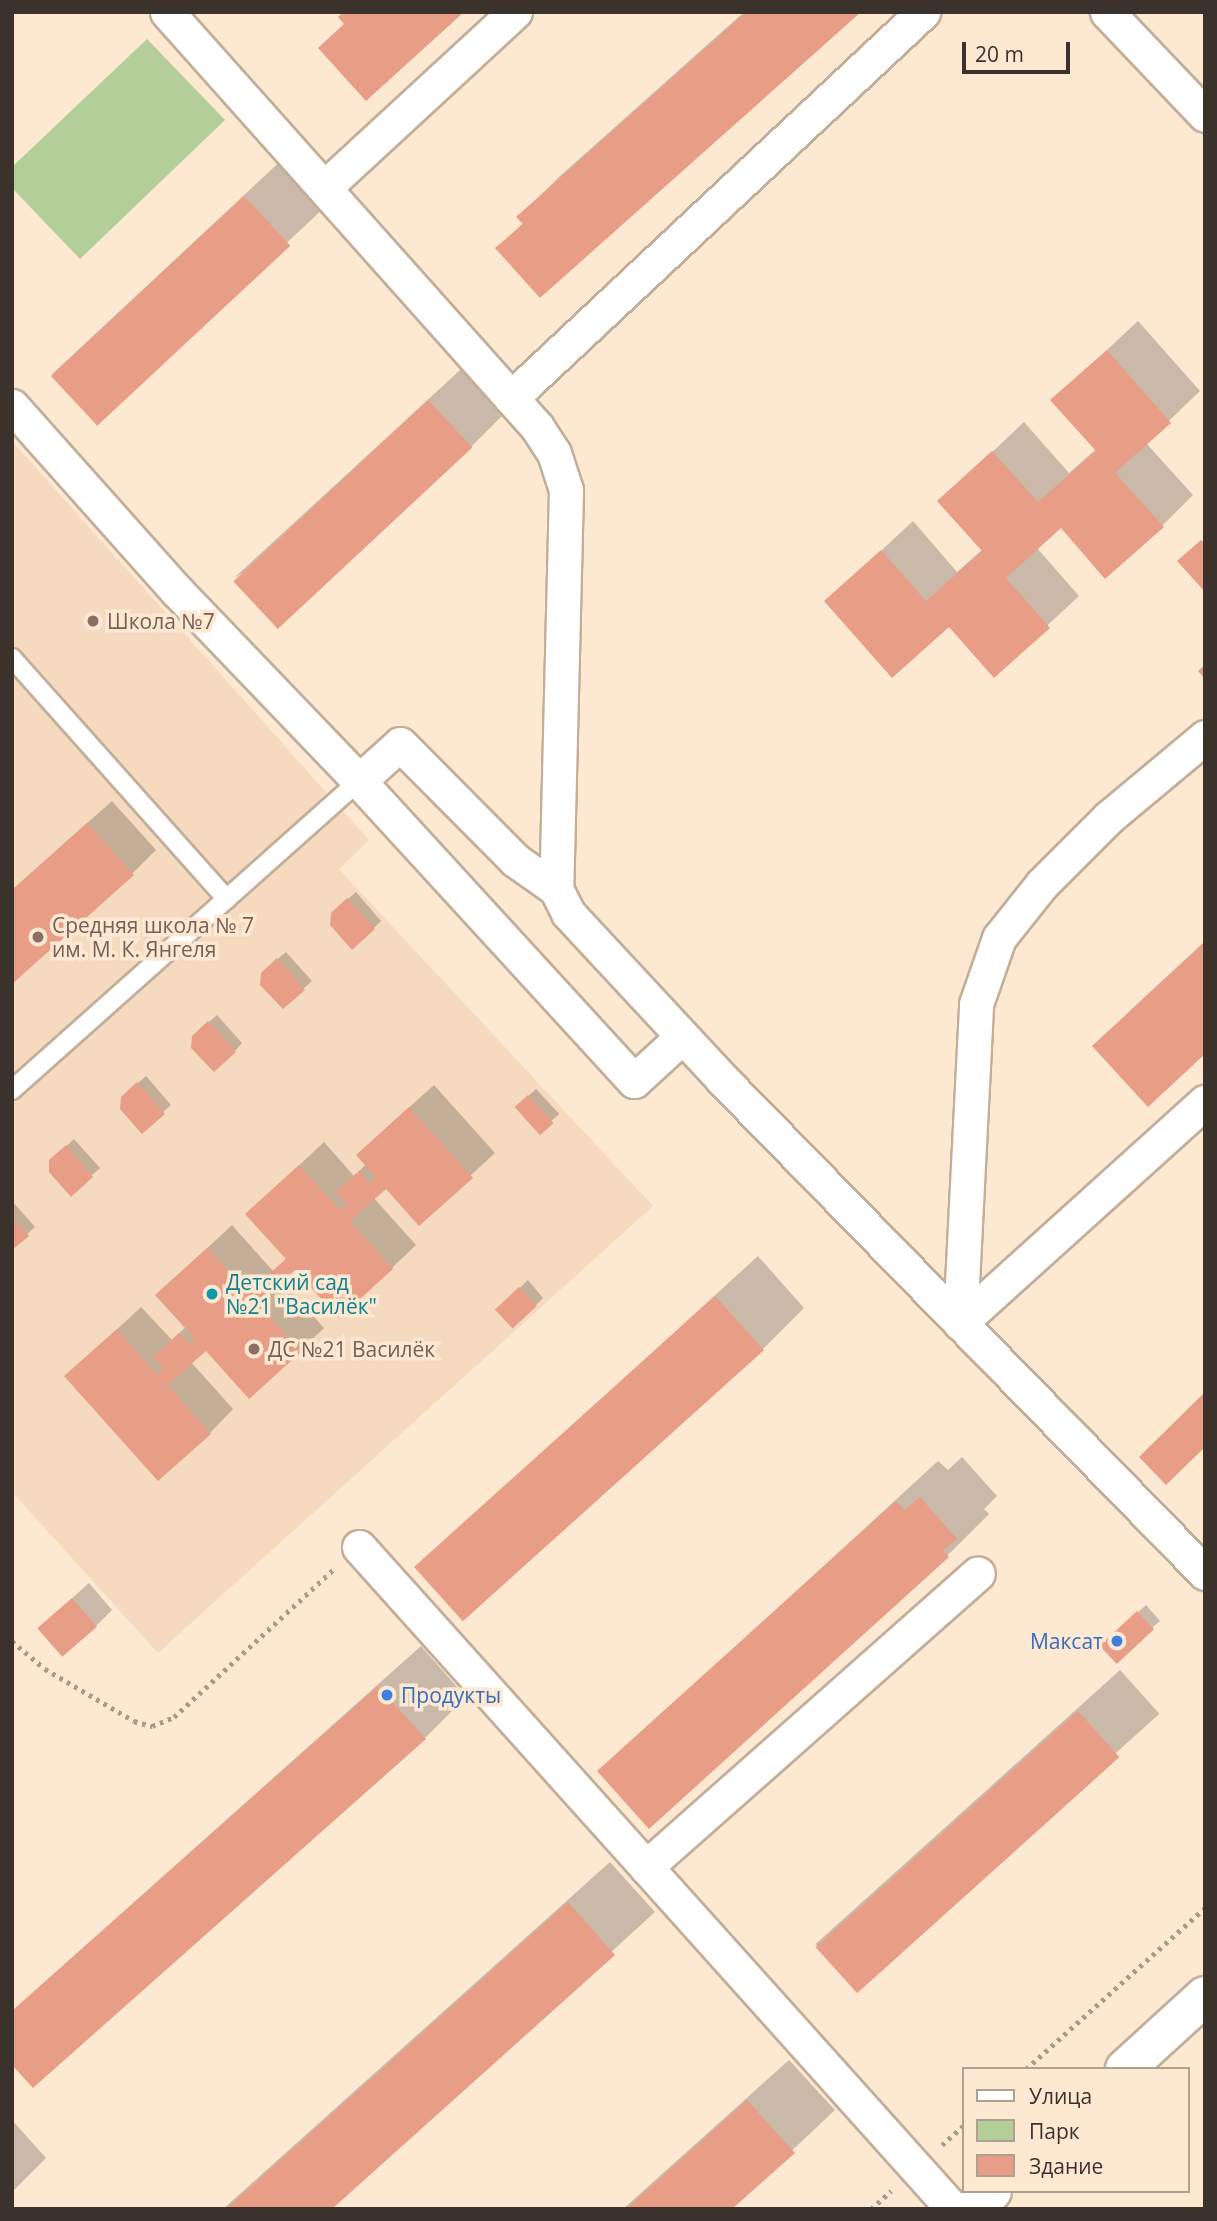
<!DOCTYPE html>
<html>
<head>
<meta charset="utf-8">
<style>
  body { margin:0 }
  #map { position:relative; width:1217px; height:2221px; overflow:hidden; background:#fde8d2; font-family:"Open Sans",sans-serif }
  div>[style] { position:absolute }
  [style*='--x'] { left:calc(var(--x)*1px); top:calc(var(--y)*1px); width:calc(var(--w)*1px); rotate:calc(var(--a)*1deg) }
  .built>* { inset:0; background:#f5dabf }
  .green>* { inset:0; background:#b3ce99 }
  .shadow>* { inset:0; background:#0003; transform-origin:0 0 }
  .building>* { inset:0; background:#e89d86; transform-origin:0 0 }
  .path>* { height:4.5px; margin-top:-2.25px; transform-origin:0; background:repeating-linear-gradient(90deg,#a99a8a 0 3.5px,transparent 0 8.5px) }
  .roads { filter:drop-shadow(2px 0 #c2ae99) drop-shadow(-2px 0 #c2ae99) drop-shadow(0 2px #c2ae99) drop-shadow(0 -2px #c2ae99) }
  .service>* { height:18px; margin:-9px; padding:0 9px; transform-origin:9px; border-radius:9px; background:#fff }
  .minor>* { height:33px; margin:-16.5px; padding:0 16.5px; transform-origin:16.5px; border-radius:16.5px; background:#fff }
  .tertiary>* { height:38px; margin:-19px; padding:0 19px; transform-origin:19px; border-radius:19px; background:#fff }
  .dots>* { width:19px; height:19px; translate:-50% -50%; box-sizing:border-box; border:4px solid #fde8d2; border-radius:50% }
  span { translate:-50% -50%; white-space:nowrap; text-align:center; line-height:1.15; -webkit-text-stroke:7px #fde8d2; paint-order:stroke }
  .education-label { font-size:21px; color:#785e54 }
  .left { translate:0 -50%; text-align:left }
  .culture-label { font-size:21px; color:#0d838f }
  .shop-label { font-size:21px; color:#366cbe }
  .right { translate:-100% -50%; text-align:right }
  .frame { position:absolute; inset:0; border:14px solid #3b332b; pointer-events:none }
  .legend { position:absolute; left:962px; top:2067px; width:228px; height:126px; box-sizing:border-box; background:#fde8d2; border:2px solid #afa08f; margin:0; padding:9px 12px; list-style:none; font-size:21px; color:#3b332b }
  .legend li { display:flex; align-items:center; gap:14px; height:35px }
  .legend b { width:35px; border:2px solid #afa08f }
  .scale { position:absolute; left:962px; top:42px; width:108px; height:32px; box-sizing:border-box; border:4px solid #3b332b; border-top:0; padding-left:9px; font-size:21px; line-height:24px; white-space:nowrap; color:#3b332b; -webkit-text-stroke:5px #fde8d2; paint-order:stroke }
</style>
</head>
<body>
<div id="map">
  <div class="built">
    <i style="clip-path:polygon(12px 441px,369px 840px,339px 869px,653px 1206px,158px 1653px,12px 1492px)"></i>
  </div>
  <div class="green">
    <i style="clip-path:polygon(147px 39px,225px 120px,80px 259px,12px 188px,12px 167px)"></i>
  </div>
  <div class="shadow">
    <i style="clip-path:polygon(744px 12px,858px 12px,498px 248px,523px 223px,519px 217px,560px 176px)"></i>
    <i style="left:286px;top:156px;width:64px;height:320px;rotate:47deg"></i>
    <i style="clip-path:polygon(1138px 321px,1200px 391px,1146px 443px,1193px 495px,1162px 526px,1061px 526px,1037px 548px,1079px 596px,994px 675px,949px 625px,827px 601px,913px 521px,957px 572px,983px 549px,940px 501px,1024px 422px,1069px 473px,1096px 449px,1053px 400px)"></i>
    <i style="clip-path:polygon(471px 360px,512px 406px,471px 447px,234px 578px)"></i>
    <i style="clip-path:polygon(112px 801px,156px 850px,132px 874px,12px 890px)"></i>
    <i style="clip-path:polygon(356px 892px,381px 921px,374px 928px,341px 905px)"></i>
    <i style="clip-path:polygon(1205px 941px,1205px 1052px,1094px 1046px,1136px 1005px)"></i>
    <i style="clip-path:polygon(286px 952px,312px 981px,283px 1007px,271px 965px)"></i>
    <i style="clip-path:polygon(217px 1015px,242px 1043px,235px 1051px,202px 1028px)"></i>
    <i style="clip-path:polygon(146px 1076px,171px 1105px,142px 1131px,131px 1089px)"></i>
    <i style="clip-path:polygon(434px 1085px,495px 1153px,419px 1223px,386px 1186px,373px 1197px,416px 1245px,392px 1268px,296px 1267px,281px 1280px,324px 1328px,300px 1351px,206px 1348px,191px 1362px,233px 1409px,210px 1433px,67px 1376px,141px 1307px,172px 1340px,186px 1327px,157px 1295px,232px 1225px,273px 1271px,287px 1258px,247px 1214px,324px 1142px,354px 1176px,366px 1164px,382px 1132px)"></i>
    <i style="left:536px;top:1089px;width:34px;height:26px;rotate:47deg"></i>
    <i style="clip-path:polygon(74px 1139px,100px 1168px,71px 1194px,59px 1153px)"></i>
    <i style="clip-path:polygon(12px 1201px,35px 1227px,12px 1248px)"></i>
    <i style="clip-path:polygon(758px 1256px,804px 1308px,763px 1349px,417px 1567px)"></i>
    <i style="clip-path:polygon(528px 1280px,543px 1298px,536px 1305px,498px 1309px)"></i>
    <i style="clip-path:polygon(962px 1457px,997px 1496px,984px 1509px,989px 1514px,947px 1556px,600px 1771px,938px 1461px,948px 1470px)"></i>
    <i style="clip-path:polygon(89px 1583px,112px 1610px,96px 1626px,39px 1628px)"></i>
    <i style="clip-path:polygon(1146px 1605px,1160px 1621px,1152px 1628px,1109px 1638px)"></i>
    <i style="clip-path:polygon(421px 1646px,466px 1697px,425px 1738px,12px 2062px,12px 2011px)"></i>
    <i style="left:1120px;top:1670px;width:59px;height:410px;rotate:48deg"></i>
    <i style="clip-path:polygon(610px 1862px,655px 1912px,330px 2209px,223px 2209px)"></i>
    <i style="clip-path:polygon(789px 2060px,835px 2110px,730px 2209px,623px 2209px)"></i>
    <i style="clip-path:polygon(12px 2120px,46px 2158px,12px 2192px)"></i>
  </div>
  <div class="building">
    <i style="clip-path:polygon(343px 12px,464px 12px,366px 101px,318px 48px,344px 24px,338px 17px)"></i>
    <i style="clip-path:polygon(746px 12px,861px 12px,540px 298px,495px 248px,523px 224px,516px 217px)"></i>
    <i style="left:244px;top:196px;width:68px;height:264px;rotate:47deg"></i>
    <i style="clip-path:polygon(1107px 350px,1171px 423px,1115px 473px,1164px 527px,1105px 579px,1061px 528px,1006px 578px,1050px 628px,994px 678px,949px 627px,892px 678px,824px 601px,881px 550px,926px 601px,982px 551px,937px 501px,992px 451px,1038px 502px,1096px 451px,1050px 400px)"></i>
    <i style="left:428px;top:400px;width:65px;height:266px;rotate:47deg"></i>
    <i style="clip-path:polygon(1201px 540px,1205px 543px,1205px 592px,1177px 561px)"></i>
    <i style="clip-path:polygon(1205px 665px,1205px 679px,1198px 671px)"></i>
    <i style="clip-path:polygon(87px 823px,134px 875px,12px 984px,12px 890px)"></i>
    <i style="clip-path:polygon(347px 898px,375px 929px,352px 950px,330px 925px,331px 913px)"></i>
    <i style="clip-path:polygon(1205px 942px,1205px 1054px,1148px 1107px,1092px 1046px)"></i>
    <i style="clip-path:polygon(277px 958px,305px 990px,283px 1009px,260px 985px,261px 973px)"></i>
    <i style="clip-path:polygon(208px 1021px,236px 1052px,214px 1072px,191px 1048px,192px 1036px)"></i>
    <i style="clip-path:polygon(137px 1082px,165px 1114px,142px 1134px,120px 1109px,121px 1097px)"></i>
    <i style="left:528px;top:1095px;width:38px;height:18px;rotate:48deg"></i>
    <i style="clip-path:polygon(409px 1107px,473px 1178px,419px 1226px,386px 1189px,350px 1221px,393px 1269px,339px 1318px,295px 1270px,258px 1304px,301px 1352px,249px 1399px,206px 1351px,167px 1385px,211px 1434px,158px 1481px,64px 1376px,117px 1329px,157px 1375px,164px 1369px,153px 1357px,179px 1333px,190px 1345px,196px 1340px,155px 1295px,207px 1248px,248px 1293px,286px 1259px,245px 1214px,299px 1165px,340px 1210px,347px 1204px,336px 1192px,359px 1171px,370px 1183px,376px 1178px,356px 1155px)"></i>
    <i style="clip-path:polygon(66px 1145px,93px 1177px,71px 1197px,49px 1172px,49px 1160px)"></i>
    <i style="clip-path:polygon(12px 1217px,29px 1236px,12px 1250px)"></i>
    <i style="left:519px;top:1287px;width:26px;height:33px;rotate:47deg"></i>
    <i style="left:715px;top:1296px;width:73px;height:405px;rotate:48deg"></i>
    <i style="clip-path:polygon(1205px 1392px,1205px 1447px,1166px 1485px,1139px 1457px)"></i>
    <i style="clip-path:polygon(920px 1497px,957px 1539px,943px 1551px,949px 1557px,649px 1829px,597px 1771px,896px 1501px,905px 1510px)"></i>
    <i style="left:72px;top:1598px;width:38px;height:46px;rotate:49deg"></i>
    <i style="left:1137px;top:1611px;width:25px;height:51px;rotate:47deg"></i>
    <i style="clip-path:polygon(378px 1686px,426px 1739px,33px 2088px,12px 2065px,12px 2011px)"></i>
    <i style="left:1078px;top:1711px;width:62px;height:353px;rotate:48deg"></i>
    <i style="clip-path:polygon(568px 1902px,615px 1955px,332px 2209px,226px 2209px)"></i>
    <i style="clip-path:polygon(747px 2100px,795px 2153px,732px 2209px,626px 2209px)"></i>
  </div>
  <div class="path">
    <i style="--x:12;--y:1641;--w:43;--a:40.3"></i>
    <i style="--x:45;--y:1669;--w:103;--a:30.3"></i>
    <i style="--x:134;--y:1721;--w:19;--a:16"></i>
    <i style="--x:152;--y:1726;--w:24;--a:-22"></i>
    <i style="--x:174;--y:1717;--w:217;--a:-42.8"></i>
    <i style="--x:1026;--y:2069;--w:241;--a:-42"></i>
    <i style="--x:942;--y:2145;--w:28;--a:-42"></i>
    <i style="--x:871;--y:2209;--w:27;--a:-42"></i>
  </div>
  <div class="roads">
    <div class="service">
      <i style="--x:12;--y:658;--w:323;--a:48.3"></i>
      <i style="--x:12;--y:1090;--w:465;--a:-41.7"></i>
    </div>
    <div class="minor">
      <i style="--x:167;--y:12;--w:556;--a:48.28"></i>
      <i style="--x:537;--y:427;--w:31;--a:57"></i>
      <i style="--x:554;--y:453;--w:39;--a:72"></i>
      <i style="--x:566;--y:490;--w:399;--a:91.4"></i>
      <i style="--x:556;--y:889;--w:27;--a:63"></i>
      <i style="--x:568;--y:913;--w:226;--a:47.1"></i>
      <i style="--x:722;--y:1079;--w:691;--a:45.65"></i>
      <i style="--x:1107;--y:12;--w:142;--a:46.4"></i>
      <i style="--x:324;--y:188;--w:260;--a:-42.7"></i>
      <i style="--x:511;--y:398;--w:565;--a:-43.13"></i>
      <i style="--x:12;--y:406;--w:248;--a:48.3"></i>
      <i style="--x:177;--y:591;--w:263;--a:46.2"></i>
      <i style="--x:359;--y:781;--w:407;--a:47.5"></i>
      <i style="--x:634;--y:1081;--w:65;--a:-42.5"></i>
      <i style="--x:359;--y:781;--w:55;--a:-42.1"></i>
      <i style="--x:400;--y:744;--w:163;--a:45.2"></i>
      <i style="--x:515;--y:860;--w:50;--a:35.3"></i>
      <i style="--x:960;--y:1323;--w:319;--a:-87.1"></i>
      <i style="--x:976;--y:1004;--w:70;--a:-70.8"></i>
      <i style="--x:999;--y:938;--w:69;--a:-51.5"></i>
      <i style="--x:1042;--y:884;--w:95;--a:-45"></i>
      <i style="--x:1109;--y:817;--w:125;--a:-39.8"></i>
      <i style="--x:960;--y:1323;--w:330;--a:-42.1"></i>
      <i style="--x:359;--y:1547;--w:889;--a:48.1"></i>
      <i style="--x:646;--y:1867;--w:443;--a:-41.5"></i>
    </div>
    <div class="tertiary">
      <i style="--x:1125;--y:2069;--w:108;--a:-42.4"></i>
      <i style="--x:973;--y:2209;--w:26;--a:-43"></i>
    </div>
  </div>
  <div class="dots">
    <i style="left:93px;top:621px;background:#8d6e63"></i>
    <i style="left:38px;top:937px;background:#8d6e63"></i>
    <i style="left:212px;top:1294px;background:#0f9aa8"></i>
    <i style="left:254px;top:1349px;background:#8d6e63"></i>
    <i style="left:1117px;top:1641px;background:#3f7fe0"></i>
    <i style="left:387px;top:1695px;background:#3f7fe0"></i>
  </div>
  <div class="education-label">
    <span class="left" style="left:107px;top:621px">Школа №7</span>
    <span class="left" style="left:52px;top:937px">Средняя школа № 7<br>им. М. К. Янгеля</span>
    <span class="left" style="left:268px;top:1349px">ДС №21 Василёк</span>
  </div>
  <div class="culture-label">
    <span class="left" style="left:226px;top:1294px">Детский сад<br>№21 "Василёк"</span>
  </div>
  <div class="shop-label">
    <span class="right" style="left:1103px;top:1641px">Максат</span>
    <span class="left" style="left:401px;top:1695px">Продукты</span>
  </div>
  <div class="frame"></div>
  <ul class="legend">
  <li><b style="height:9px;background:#fff"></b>Улица</li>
  <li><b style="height:19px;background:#b3ce99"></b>Парк</li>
  <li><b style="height:19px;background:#e89d86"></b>Здание</li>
  </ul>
  <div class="scale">20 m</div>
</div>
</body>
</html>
